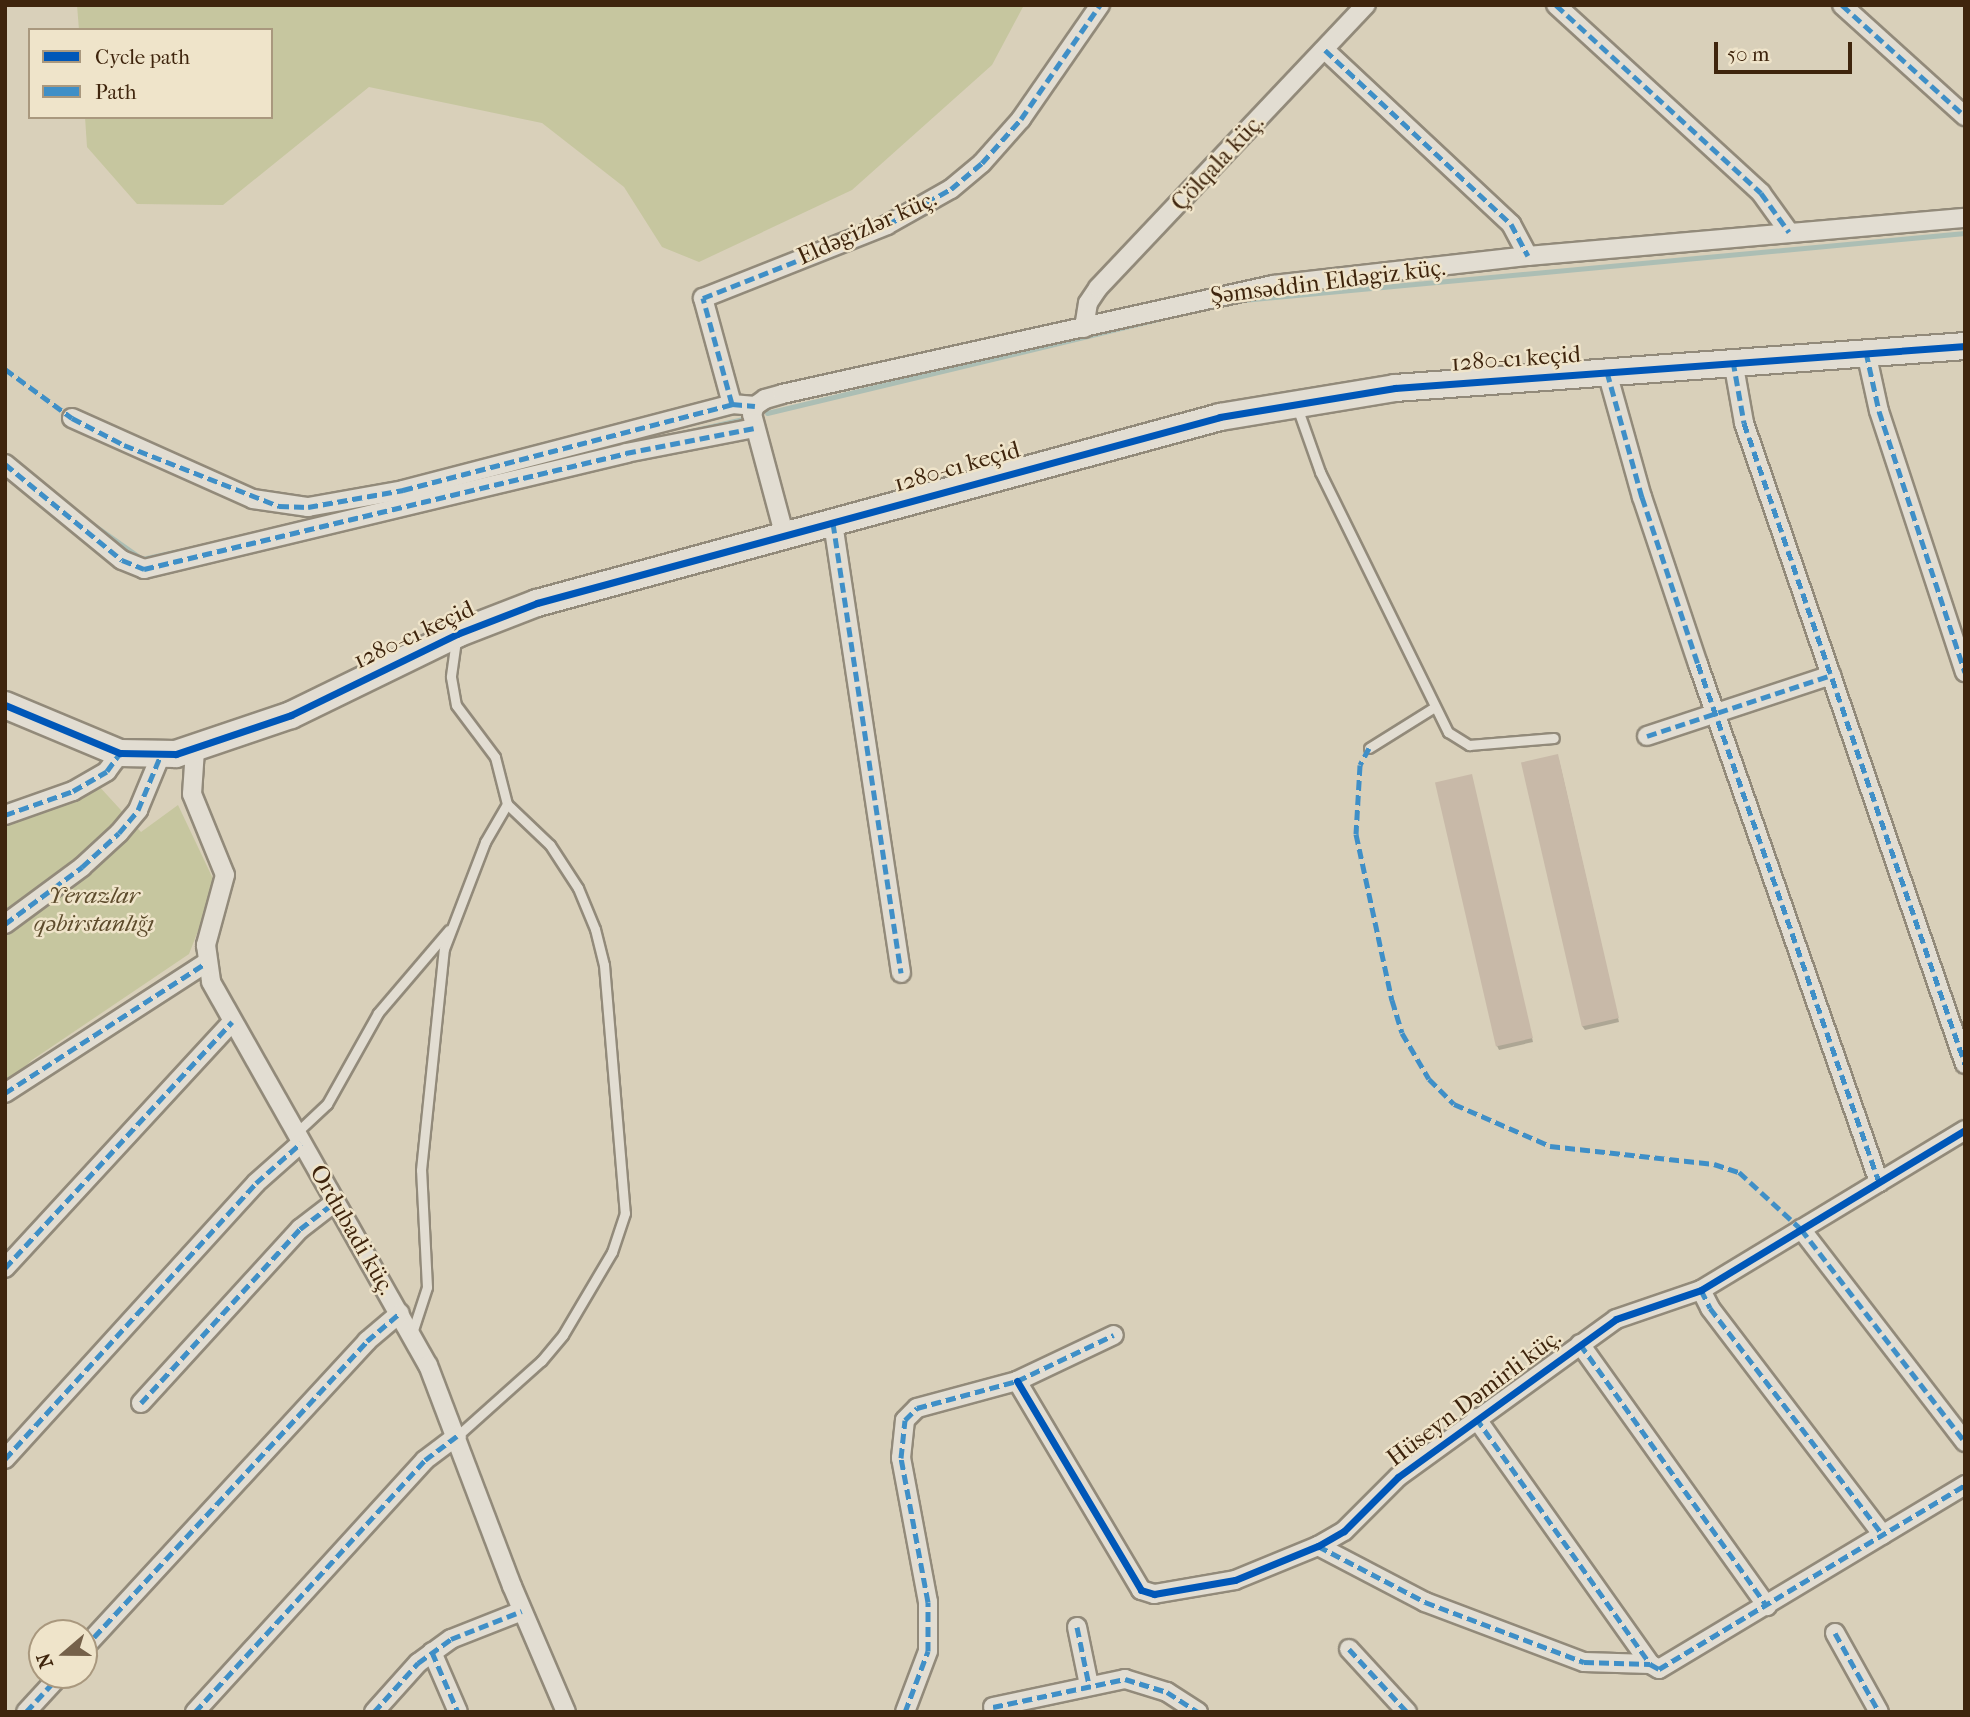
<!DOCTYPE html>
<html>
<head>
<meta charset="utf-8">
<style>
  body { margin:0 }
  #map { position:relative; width:1970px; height:1717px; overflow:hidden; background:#d9d0ba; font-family:"IM FELL French Canon",serif }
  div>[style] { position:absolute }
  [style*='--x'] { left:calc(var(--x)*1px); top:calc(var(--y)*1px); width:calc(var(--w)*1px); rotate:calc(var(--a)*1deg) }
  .green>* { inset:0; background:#c6c69f }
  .shadow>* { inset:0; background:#0003 }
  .stream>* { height:5px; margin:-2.5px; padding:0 2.5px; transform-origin:2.5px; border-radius:2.5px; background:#acbeb4 }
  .building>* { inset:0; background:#c8b9a8; transform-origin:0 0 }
  .roads { filter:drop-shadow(2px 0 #928a7a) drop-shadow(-2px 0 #928a7a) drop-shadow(0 2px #928a7a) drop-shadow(0 -2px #928a7a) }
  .lane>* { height:9px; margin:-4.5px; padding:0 4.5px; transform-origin:4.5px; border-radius:4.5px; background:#e2ddd2 }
  .street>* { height:18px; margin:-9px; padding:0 9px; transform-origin:9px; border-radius:9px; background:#e2ddd2 }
  .secondary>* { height:26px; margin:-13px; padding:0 13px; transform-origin:13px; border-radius:13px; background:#e2ddd2 }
  .quiet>* { height:5px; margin-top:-2.5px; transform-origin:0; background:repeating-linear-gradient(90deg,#3f8fc7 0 10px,transparent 0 15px) }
  .cycleway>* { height:7px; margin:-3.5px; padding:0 3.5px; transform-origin:3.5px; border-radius:3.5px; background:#0057b8 }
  span { translate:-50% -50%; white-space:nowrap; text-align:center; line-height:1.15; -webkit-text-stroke:5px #efe4ca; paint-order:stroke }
  .street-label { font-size:24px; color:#3f250d }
  .park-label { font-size:24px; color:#5d4b2c; font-style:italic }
  .frame { position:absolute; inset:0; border:7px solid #3f250d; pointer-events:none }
  .legend { position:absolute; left:28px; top:28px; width:245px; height:91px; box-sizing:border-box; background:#efe4ca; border:2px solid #a9987e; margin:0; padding:9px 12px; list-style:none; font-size:21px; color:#3f250d }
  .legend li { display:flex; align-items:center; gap:14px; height:35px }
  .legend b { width:35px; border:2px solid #a9987e }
  .north { position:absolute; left:28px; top:1619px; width:70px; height:70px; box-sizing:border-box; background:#efe4ca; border:2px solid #a9987e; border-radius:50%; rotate:250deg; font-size:19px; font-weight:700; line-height:28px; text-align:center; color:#3f250d }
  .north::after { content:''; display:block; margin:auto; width:24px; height:32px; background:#75614a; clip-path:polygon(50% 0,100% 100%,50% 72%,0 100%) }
  .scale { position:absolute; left:1714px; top:42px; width:138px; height:32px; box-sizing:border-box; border:4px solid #3f250d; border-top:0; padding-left:9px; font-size:21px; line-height:24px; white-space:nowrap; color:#3f250d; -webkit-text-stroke:5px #efe4ca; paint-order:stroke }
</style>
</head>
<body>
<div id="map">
  <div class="green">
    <i style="clip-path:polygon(77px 5px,1024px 5px,992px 65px,852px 190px,699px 262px,662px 247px,624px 187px,542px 123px,369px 87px,223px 205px,137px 204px,87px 147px,85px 117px,271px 117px,271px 30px,79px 30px)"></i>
    <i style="clip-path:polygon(97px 784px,141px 832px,178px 805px,216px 885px,189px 954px,32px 1060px,5px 1087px,5px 822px)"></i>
  </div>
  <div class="shadow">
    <i style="clip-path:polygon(1559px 760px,1619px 1022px,1585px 1030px,1582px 1026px)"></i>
    <i style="clip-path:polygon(1471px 776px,1533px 1042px,1499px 1050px,1497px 1046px)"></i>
  </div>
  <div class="stream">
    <i style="--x:1243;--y:300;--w:725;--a:-5.3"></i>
    <i style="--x:767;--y:413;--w:402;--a:-13.5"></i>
    <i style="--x:472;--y:481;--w:277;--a:-12.9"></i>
    <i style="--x:88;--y:521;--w:66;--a:35.1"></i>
    <i style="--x:142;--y:559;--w:71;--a:-12.3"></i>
  </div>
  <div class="building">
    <i style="left:1558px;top:754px;width:271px;height:38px;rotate:77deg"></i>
    <i style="left:1472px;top:774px;width:271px;height:38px;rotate:77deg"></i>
  </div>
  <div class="roads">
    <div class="lane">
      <i style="--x:1297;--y:407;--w:69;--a:70.5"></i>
      <i style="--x:1320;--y:472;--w:290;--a:63.8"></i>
      <i style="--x:1448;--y:732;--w:25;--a:32"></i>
      <i style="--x:1469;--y:745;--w:85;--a:-4.7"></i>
      <i style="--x:456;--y:640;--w:37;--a:98"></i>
      <i style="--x:451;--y:677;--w:28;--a:80"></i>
      <i style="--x:456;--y:705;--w:65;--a:53.1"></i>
      <i style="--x:495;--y:757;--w:49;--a:75.7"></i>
      <i style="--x:507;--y:804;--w:59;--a:43.6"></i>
      <i style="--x:550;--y:845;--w:51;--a:56.9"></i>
      <i style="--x:578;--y:888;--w:44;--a:67.5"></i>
      <i style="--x:595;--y:929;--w:37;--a:76"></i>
      <i style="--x:604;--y:965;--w:249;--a:85.2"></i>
      <i style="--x:625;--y:1213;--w:41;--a:108.4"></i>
      <i style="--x:612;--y:1252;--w:96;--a:120.6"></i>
      <i style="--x:563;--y:1335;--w:34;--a:130"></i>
      <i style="--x:541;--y:1361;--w:113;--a:138.2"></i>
      <i style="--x:1369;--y:748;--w:75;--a:-32"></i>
      <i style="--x:295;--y:1134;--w:44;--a:-43.2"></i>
      <i style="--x:327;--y:1104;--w:104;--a:-60.7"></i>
      <i style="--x:378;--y:1013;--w:109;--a:-49.5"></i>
      <i style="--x:412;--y:1333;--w:48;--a:-71.9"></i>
      <i style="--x:427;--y:1287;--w:117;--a:-92.9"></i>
      <i style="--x:421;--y:1170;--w:222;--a:-84.1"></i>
      <i style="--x:444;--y:949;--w:115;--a:-69"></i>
      <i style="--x:485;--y:842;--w:44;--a:-59.9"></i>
    </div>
    <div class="street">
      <i style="--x:1556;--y:5;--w:278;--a:42.5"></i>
      <i style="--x:1761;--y:193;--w:48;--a:54.3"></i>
      <i style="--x:1842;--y:5;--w:166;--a:42.1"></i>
      <i style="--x:1325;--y:50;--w:255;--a:43.1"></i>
      <i style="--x:1511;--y:224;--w:36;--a:62"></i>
      <i style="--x:1084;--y:328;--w:25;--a:-81"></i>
      <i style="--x:1088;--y:303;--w:18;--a:-56"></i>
      <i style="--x:1098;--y:288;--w:390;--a:-46.6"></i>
      <i style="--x:1866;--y:352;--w:60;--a:77.6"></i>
      <i style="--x:1879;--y:411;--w:275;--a:71.8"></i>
      <i style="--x:1733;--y:361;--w:63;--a:79.9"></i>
      <i style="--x:1744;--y:423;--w:678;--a:70.98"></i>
      <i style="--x:1607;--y:372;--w:130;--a:74.4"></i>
      <i style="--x:1642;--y:497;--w:176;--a:71.5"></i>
      <i style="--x:1698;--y:664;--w:549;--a:70.74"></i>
      <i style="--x:732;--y:404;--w:110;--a:-105.3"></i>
      <i style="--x:703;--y:298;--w:198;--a:-21.6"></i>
      <i style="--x:887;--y:225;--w:73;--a:-29.4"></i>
      <i style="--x:951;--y:189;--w:40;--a:-40"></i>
      <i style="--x:982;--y:163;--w:59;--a:-48.4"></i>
      <i style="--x:1021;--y:119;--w:139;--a:-55.3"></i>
      <i style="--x:72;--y:418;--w:198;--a:24.1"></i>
      <i style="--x:253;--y:499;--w:56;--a:8.3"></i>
      <i style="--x:308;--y:507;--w:97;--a:-10.1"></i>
      <i style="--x:403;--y:490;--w:340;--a:-14.6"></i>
      <i style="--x:732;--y:404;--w:23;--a:5"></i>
      <i style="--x:5;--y:464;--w:151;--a:39.4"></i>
      <i style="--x:122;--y:560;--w:24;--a:22"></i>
      <i style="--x:144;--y:569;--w:496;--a:-13.5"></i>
      <i style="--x:626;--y:453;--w:131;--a:-11"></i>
      <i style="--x:833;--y:523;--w:455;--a:81.4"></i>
      <i style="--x:785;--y:537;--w:127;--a:-105"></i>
      <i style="--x:752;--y:414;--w:9;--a:-69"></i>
      <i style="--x:755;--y:406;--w:12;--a:-35"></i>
      <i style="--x:765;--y:399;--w:18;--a:-16"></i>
      <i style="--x:782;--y:394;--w:503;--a:-12.52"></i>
      <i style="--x:1273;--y:285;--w:257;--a:-6.5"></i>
      <i style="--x:1528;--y:256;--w:439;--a:-5"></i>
      <i style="--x:1647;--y:736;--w:194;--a:-18.3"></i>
      <i style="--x:195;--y:750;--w:44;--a:93.9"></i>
      <i style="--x:192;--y:794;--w:87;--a:67.8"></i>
      <i style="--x:225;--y:875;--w:73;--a:105.2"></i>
      <i style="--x:206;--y:945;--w:37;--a:82"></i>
      <i style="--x:211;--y:982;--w:440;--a:60.5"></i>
      <i style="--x:428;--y:1365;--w:236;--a:69.2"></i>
      <i style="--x:512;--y:1586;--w:137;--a:66.8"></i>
      <i style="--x:5;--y:815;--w:72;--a:-19.4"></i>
      <i style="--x:73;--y:791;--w:39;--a:-30"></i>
      <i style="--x:107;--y:771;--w:22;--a:-54"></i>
      <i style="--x:5;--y:924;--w:96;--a:-36.5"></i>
      <i style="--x:82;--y:867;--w:50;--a:-42.6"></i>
      <i style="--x:119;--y:833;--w:30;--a:-50"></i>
      <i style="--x:138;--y:810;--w:57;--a:-67.5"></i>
      <i style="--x:5;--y:1093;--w:239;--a:-32.9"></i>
      <i style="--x:1801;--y:1229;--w:269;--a:52.4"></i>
      <i style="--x:5;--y:1268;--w:335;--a:-47.3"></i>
      <i style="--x:1701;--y:1290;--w:20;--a:63"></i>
      <i style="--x:1710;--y:1308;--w:285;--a:52.7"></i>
      <i style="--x:1580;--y:1344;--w:322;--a:54.5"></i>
      <i style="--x:1017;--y:1381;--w:243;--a:59.3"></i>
      <i style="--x:1141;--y:1590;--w:14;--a:17"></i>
      <i style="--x:1154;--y:1594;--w:82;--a:-9.8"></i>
      <i style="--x:1235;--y:1580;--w:90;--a:-22.3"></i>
      <i style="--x:1318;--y:1546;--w:30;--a:-30"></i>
      <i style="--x:1344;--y:1531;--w:76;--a:-45"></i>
      <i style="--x:1398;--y:1477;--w:269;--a:-35.9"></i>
      <i style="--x:1616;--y:1319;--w:90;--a:-18.8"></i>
      <i style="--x:1701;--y:1290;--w:309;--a:-31.2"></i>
      <i style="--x:141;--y:1403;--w:236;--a:-47.6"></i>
      <i style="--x:300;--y:1229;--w:44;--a:-37.6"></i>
      <i style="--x:1476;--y:1418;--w:301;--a:54.7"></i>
      <i style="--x:1650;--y:1664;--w:10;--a:29"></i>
      <i style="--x:1659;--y:1669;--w:357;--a:-31"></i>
      <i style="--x:5;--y:1459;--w:373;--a:-47.7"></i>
      <i style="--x:256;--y:1183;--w:60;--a:-41.6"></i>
      <i style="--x:1318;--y:1546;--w:121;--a:27.6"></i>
      <i style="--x:1425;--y:1602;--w:170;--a:20.7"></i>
      <i style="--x:1584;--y:1662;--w:66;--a:1.7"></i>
      <i style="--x:1077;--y:1627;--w:59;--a:78.3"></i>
      <i style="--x:1835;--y:1633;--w:90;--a:60.9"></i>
      <i style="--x:84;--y:1648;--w:418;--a:-47.3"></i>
      <i style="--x:367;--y:1341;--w:43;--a:-40.3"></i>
      <i style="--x:1349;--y:1649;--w:86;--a:47.4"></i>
      <i style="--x:432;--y:1652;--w:65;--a:66.6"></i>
      <i style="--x:993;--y:1707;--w:135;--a:-12"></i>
      <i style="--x:1125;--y:1679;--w:44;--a:17.2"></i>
      <i style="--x:1167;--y:1692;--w:37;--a:33"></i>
      <i style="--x:26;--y:1712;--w:50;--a:-47.4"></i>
      <i style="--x:195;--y:1712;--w:341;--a:-47.6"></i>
      <i style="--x:425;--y:1460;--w:40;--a:-37"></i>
      <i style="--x:374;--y:1712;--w:66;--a:-48.1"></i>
      <i style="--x:418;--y:1663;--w:41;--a:-36"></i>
      <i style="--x:451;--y:1639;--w:76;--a:-21.5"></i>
      <i style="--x:905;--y:1712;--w:65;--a:-69.3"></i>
      <i style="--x:928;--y:1651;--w:49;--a:-90"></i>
      <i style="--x:928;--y:1602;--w:147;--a:-100.6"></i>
      <i style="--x:901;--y:1458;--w:38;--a:-84"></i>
      <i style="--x:905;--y:1420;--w:17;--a:-45"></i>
      <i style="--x:917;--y:1408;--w:104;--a:-15.1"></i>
      <i style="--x:1017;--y:1381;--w:107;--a:-25.4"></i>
    </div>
    <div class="secondary">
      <i style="--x:5;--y:705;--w:125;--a:22.7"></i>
      <i style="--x:120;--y:753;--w:56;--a:1"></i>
      <i style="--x:176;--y:754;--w:121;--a:-18.7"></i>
      <i style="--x:291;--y:715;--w:185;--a:-26"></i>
      <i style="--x:457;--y:634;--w:86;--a:-21.2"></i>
      <i style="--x:537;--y:603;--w:708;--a:-15.23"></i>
      <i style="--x:1220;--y:417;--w:177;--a:-9.4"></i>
      <i style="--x:1395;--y:388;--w:572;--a:-4.21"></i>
    </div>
  </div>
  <div class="quiet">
    <i style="--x:1556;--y:5;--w:278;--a:42.5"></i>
    <i style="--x:1761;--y:193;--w:48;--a:54.3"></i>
    <i style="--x:1842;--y:5;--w:166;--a:42.1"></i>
    <i style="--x:1325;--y:50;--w:255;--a:43.1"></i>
    <i style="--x:1511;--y:224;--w:36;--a:62"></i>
    <i style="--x:1866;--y:352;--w:60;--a:77.6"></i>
    <i style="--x:1879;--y:411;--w:275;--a:71.8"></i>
    <i style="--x:1733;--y:361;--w:63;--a:79.9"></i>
    <i style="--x:1744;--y:423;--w:678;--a:70.98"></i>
    <i style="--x:5;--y:369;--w:83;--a:36.2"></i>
    <i style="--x:72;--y:418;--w:59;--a:27.4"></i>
    <i style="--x:124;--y:445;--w:167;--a:21.5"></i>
    <i style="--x:279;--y:506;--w:29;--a:2"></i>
    <i style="--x:308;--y:507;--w:97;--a:-10.1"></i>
    <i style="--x:403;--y:490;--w:340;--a:-14.6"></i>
    <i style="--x:732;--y:404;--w:23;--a:5"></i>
    <i style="--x:1607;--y:372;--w:130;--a:74.4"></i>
    <i style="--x:1642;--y:497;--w:176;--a:71.5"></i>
    <i style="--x:1698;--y:664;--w:549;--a:70.74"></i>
    <i style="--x:732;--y:404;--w:110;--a:-105.3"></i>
    <i style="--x:703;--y:298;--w:198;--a:-21.6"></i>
    <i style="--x:887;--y:225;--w:73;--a:-29.4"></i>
    <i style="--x:951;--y:189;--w:40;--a:-40"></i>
    <i style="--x:982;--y:163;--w:59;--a:-48.4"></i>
    <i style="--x:1021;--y:119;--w:139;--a:-55.3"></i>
    <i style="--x:5;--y:464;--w:151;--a:39.4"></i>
    <i style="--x:122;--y:560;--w:24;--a:22"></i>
    <i style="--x:144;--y:569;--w:496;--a:-13.5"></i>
    <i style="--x:626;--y:453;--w:131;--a:-11"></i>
    <i style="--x:833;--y:523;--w:455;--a:81.4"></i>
    <i style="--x:1647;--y:736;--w:194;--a:-18.3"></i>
    <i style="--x:1369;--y:748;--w:19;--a:118"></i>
    <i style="--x:1360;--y:765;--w:69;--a:93.3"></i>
    <i style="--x:1356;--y:834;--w:170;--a:77.8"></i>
    <i style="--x:1392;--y:1000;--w:34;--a:73"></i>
    <i style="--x:1402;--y:1033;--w:53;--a:59.6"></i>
    <i style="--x:1429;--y:1079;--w:35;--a:45"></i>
    <i style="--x:1454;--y:1104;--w:105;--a:23.6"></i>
    <i style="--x:1550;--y:1146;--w:165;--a:6.3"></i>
    <i style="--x:1714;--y:1164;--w:26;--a:18"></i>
    <i style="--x:1739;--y:1172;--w:84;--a:42.6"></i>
    <i style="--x:1801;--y:1229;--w:269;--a:52.4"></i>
    <i style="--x:5;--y:815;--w:72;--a:-19.4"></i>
    <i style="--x:73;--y:791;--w:39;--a:-30"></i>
    <i style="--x:107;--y:771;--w:22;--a:-54"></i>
    <i style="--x:5;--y:924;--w:96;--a:-36.5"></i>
    <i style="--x:82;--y:867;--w:50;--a:-42.6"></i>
    <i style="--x:119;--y:833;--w:30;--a:-50"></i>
    <i style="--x:138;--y:810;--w:57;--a:-67.5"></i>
    <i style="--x:5;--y:1093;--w:239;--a:-32.9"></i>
    <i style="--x:5;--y:1268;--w:335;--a:-47.3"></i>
    <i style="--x:1701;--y:1290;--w:20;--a:63"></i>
    <i style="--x:1710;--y:1308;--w:285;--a:52.7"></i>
    <i style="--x:1580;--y:1344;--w:322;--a:54.5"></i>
    <i style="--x:141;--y:1403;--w:236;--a:-47.6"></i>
    <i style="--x:300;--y:1229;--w:44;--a:-37.6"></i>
    <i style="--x:1476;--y:1418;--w:301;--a:54.7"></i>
    <i style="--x:1650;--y:1664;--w:10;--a:29"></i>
    <i style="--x:1659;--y:1669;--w:357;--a:-31"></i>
    <i style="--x:5;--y:1459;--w:373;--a:-47.7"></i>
    <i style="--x:256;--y:1183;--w:60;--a:-41.6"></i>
    <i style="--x:1318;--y:1546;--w:121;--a:27.6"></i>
    <i style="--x:1425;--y:1602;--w:170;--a:20.7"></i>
    <i style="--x:1584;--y:1662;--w:66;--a:1.7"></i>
    <i style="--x:1077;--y:1627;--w:59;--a:78.3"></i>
    <i style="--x:1835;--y:1633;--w:90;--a:60.9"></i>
    <i style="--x:84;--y:1648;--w:418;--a:-47.3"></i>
    <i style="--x:367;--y:1341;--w:43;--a:-40.3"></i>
    <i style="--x:1349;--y:1649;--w:86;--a:47.4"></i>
    <i style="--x:432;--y:1652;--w:65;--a:66.6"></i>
    <i style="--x:993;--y:1707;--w:135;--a:-12"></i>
    <i style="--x:1125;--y:1679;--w:44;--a:17.2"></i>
    <i style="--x:1167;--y:1692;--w:37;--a:33"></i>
    <i style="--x:26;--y:1712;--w:50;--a:-47.4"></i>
    <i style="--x:195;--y:1712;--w:341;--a:-47.6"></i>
    <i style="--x:425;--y:1460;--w:40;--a:-37"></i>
    <i style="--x:374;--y:1712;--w:66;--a:-48.1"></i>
    <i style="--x:418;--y:1663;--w:41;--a:-36"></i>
    <i style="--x:451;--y:1639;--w:76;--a:-21.5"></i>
    <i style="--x:905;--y:1712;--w:65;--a:-69.3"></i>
    <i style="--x:928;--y:1651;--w:49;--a:-90"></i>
    <i style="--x:928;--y:1602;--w:147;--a:-100.6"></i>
    <i style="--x:901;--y:1458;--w:38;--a:-84"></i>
    <i style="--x:905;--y:1420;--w:17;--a:-45"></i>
    <i style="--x:917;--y:1408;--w:104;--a:-15.1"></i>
    <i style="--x:1017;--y:1381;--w:107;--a:-25.4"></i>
  </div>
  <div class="cycleway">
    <i style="--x:5;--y:705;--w:125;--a:22.7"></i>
    <i style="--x:120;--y:753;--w:56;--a:1"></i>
    <i style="--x:176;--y:754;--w:121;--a:-18.7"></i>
    <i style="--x:291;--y:715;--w:185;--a:-26"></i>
    <i style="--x:457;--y:634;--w:86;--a:-21.2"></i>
    <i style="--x:537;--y:603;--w:708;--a:-15.23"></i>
    <i style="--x:1220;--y:417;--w:177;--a:-9.4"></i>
    <i style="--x:1395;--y:388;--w:572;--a:-4.21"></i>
    <i style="--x:1017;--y:1381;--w:243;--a:59.3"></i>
    <i style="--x:1141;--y:1590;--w:14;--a:17"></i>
    <i style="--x:1154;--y:1594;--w:82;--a:-9.8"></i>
    <i style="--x:1235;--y:1580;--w:90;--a:-22.3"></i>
    <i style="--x:1318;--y:1546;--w:30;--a:-30"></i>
    <i style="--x:1344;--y:1531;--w:76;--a:-45"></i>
    <i style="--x:1398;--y:1477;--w:269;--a:-35.9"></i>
    <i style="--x:1616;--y:1319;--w:90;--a:-18.8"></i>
    <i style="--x:1701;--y:1290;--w:309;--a:-31.2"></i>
  </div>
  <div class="street-label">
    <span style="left:1218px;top:163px;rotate:-47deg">Çölqala küç.</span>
    <span style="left:867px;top:228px;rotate:-24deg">Eldəgizlər küç.</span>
    <span style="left:1328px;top:282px;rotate:-7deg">Şəmsəddin Eldəgiz küç.</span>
    <span style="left:1516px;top:359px;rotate:-4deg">1280-cı keçid</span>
    <span style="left:957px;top:467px;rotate:-16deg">1280-cı keçid</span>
    <span style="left:414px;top:635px;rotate:-25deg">1280-cı keçid</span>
    <span style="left:352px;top:1230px;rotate:60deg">Ordubadi küç.</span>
    <span style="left:1474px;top:1398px;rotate:-37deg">Hüseyn Dəmirli küç.</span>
  </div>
  <div class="park-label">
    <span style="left:94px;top:910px">Yerazlar<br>qəbirstanlığı</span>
  </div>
  <div class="frame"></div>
  <ul class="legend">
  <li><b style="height:9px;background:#0057b8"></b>Cycle path</li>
  <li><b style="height:9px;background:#3f8fc7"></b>Path</li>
  </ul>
  <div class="north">N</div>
  <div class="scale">50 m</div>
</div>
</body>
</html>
